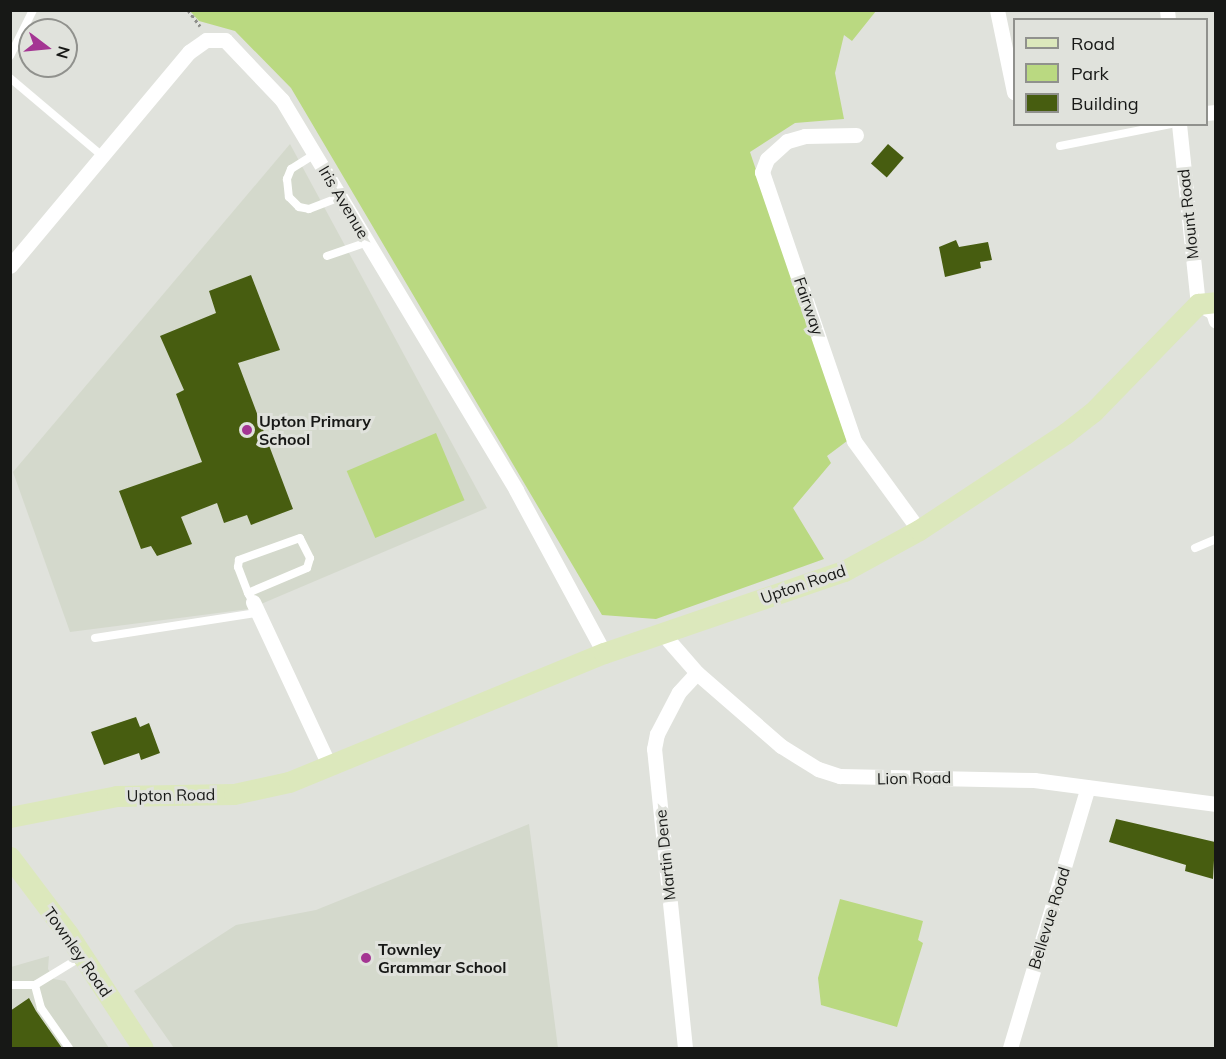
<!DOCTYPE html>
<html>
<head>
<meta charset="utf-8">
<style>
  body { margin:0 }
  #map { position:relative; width:1226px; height:1059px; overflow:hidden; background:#e0e2dc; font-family:Mulish,sans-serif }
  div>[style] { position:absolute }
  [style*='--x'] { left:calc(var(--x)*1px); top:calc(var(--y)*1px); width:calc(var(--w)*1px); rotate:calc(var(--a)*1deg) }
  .built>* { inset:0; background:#d4d9cc }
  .green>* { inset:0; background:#bad981; transform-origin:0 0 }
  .building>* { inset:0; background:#475d10; transform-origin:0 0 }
  .path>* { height:3px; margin-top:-1.5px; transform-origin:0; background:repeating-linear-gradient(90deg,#8d8e8a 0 3px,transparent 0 6px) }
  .lane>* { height:8px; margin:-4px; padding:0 4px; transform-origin:4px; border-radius:4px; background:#fff }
  .street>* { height:15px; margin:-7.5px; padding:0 7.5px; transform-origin:7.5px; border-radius:7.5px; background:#fff }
  .secondary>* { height:21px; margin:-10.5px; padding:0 10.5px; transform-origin:10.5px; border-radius:10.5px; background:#dce8bc }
  .dots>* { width:16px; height:16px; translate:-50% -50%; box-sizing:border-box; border:3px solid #e0e2dc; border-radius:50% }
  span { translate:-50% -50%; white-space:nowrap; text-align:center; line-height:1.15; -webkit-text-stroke:6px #e0e2dc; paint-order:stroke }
  .street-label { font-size:16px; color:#171816 }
  .poi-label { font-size:16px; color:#171816; font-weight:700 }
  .left { translate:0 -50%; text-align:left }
  .frame { position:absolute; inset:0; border:12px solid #171816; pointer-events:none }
  .legend { position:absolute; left:1013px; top:18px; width:195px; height:108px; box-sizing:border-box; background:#e0e2dc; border:2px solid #90918d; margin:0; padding:8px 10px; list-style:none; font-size:18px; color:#171816 }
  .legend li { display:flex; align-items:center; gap:12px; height:30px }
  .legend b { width:30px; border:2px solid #90918d }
  .north { position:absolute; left:18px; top:18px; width:60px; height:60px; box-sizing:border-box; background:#e0e2dc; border:2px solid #90918d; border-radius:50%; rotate:106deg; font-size:16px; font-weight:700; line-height:24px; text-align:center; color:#171816 }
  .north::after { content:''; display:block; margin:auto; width:21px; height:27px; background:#a43593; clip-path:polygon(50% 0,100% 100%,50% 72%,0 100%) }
</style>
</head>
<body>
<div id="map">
  <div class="built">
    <i style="clip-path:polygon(290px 144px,487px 508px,249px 609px,70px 632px,13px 472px)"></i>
    <i style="clip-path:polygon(529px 824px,558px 1048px,174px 1048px,134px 991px,236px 925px,316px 910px)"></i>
    <i style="clip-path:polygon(49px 956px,48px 969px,54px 979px,65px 981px,109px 1048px,11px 1048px,11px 967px)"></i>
  </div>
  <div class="green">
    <i style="clip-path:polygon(190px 11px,876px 11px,852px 41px,844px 35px,835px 73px,844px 119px,795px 123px,750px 152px,847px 441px,827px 456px,831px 463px,793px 508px,824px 559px,656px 619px,602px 615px,291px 88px,235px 31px,199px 21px)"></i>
    <i style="left:436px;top:433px;width:73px;height:97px;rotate:67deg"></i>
    <i style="clip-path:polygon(840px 899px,923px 921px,918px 940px,923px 943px,897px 1027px,821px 1005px,818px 978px)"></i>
  </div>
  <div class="building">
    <i style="left:888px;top:144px;width:21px;height:26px;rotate:41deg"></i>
    <i style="clip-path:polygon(956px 240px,959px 247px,988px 242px,992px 260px,980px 262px,981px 268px,945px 277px,939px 247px)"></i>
    <i style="clip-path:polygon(251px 275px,280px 350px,238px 363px,293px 509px,251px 525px,247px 515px,224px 523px,217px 503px,181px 517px,192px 544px,157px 556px,151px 546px,141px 549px,119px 491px,202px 462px,176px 394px,184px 390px,160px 336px,216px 313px,209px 291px)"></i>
    <i style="clip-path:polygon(136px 717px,140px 727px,149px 723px,160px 753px,141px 760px,139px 753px,104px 765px,91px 732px)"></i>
    <i style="clip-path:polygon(1116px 819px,1215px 842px,1213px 879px,1185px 871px,1186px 865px,1109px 842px)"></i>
    <i style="clip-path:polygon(29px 998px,36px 1011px,62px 1048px,10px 1048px,10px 1011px)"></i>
  </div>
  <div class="path">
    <i style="--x:188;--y:10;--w:20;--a:53"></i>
  </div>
  <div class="lane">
    <i style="--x:10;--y:56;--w:51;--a:-63.4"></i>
    <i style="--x:10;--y:78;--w:119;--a:40.2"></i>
    <i style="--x:1060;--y:146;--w:113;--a:-11.2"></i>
    <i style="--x:315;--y:154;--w:28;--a:148"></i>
    <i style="--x:291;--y:169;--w:11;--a:112"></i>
    <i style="--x:287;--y:179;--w:18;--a:84"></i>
    <i style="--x:289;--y:197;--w:14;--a:45"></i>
    <i style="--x:299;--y:207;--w:10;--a:11"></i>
    <i style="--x:309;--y:209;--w:34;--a:-21"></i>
    <i style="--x:327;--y:256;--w:43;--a:-18.9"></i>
    <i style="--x:1195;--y:548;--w:23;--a:-23"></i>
    <i style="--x:248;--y:593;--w:64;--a:-23"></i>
    <i style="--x:307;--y:568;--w:10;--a:-73"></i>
    <i style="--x:310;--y:558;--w:22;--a:-117"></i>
    <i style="--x:300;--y:538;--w:65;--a:160.2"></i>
    <i style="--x:239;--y:560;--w:7;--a:98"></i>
    <i style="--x:238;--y:567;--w:28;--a:69"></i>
    <i style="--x:248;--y:593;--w:10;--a:61"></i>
    <i style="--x:95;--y:638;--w:164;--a:-8.8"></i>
    <i style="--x:10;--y:985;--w:25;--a:0"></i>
    <i style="--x:69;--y:1048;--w:49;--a:-125"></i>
    <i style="--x:41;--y:1008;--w:24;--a:-105"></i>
    <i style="--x:35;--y:985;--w:54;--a:-31.3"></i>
  </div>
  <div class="street">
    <i style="--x:997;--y:10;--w:84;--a:78.3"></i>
    <i style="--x:1167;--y:10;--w:10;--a:84"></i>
    <i style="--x:1206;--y:113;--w:10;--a:-6"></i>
    <i style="--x:1179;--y:124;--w:181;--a:84"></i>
    <i style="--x:1198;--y:304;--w:17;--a:28"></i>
    <i style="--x:1213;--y:312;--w:9;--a:72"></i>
    <i style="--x:856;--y:135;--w:51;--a:178.9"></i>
    <i style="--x:805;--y:136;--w:19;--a:164"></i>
    <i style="--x:787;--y:141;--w:27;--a:138"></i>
    <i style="--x:767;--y:159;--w:14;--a:111"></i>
    <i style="--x:762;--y:172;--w:284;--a:71.1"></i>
    <i style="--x:854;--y:441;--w:110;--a:53.9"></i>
    <i style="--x:10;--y:266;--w:279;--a:-50.1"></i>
    <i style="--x:189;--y:52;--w:21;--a:-35"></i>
    <i style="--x:206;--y:40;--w:19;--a:0"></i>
    <i style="--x:225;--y:40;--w:83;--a:46.5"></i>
    <i style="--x:282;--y:100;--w:455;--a:59"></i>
    <i style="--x:516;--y:490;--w:185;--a:61.6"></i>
    <i style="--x:253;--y:602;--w:182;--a:65"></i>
    <i style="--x:663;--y:634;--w:52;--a:48.9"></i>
    <i style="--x:697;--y:673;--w:111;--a:41"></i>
    <i style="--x:781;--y:746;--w:44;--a:31.9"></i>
    <i style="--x:818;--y:769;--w:23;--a:18"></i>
    <i style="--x:840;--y:776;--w:194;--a:1.2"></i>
    <i style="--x:1034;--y:780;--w:184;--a:7.5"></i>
    <i style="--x:685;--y:1048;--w:301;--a:-95.9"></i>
    <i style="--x:654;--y:749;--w:15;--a:-79"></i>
    <i style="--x:657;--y:734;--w:47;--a:-62.4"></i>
    <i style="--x:679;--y:692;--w:26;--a:-47"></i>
    <i style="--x:1010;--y:1048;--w:272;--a:-73.4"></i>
  </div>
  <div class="secondary">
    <i style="--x:10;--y:817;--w:109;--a:-11.1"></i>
    <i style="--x:117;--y:796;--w:117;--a:-1"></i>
    <i style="--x:234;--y:794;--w:56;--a:-12.3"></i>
    <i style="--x:289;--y:782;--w:340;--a:-22.3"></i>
    <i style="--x:604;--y:653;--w:254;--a:-18.9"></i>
    <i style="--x:844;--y:571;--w:85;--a:-28.7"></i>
    <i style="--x:919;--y:530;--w:176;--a:-33.4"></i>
    <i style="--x:1066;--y:433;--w:34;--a:-38"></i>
    <i style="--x:1093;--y:412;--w:151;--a:-45.8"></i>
    <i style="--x:1198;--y:304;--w:18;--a:-6"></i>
    <i style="--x:10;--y:857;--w:96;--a:53"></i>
    <i style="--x:68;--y:934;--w:136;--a:56.7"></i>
  </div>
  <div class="dots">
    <i style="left:247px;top:430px;background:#a43593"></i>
    <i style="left:366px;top:958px;background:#a43593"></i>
  </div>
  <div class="street-label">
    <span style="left:344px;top:202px;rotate:59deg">Iris Avenue</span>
    <span style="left:1188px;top:214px;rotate:-96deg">Mount Road</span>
    <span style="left:809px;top:306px;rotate:71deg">Fairway</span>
    <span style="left:803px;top:584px;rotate:-19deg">Upton Road</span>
    <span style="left:914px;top:778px;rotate:-1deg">Lion Road</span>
    <span style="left:171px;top:795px;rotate:-1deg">Upton Road</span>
    <span style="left:665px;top:855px;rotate:-96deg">Martin Dene</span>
    <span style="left:1049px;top:918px;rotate:-73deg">Bellevue Road</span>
    <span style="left:78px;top:952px;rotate:55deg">Townley Road</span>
  </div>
  <div class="poi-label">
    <span class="left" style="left:259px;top:430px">Upton Primary<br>School</span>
    <span class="left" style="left:378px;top:958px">Townley<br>Grammar School</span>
  </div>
  <div class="frame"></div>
  <ul class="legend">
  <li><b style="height:8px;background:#dce8bc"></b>Road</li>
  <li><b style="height:16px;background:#bad981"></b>Park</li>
  <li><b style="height:16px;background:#475d10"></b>Building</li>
  </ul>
  <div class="north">N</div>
</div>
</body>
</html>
